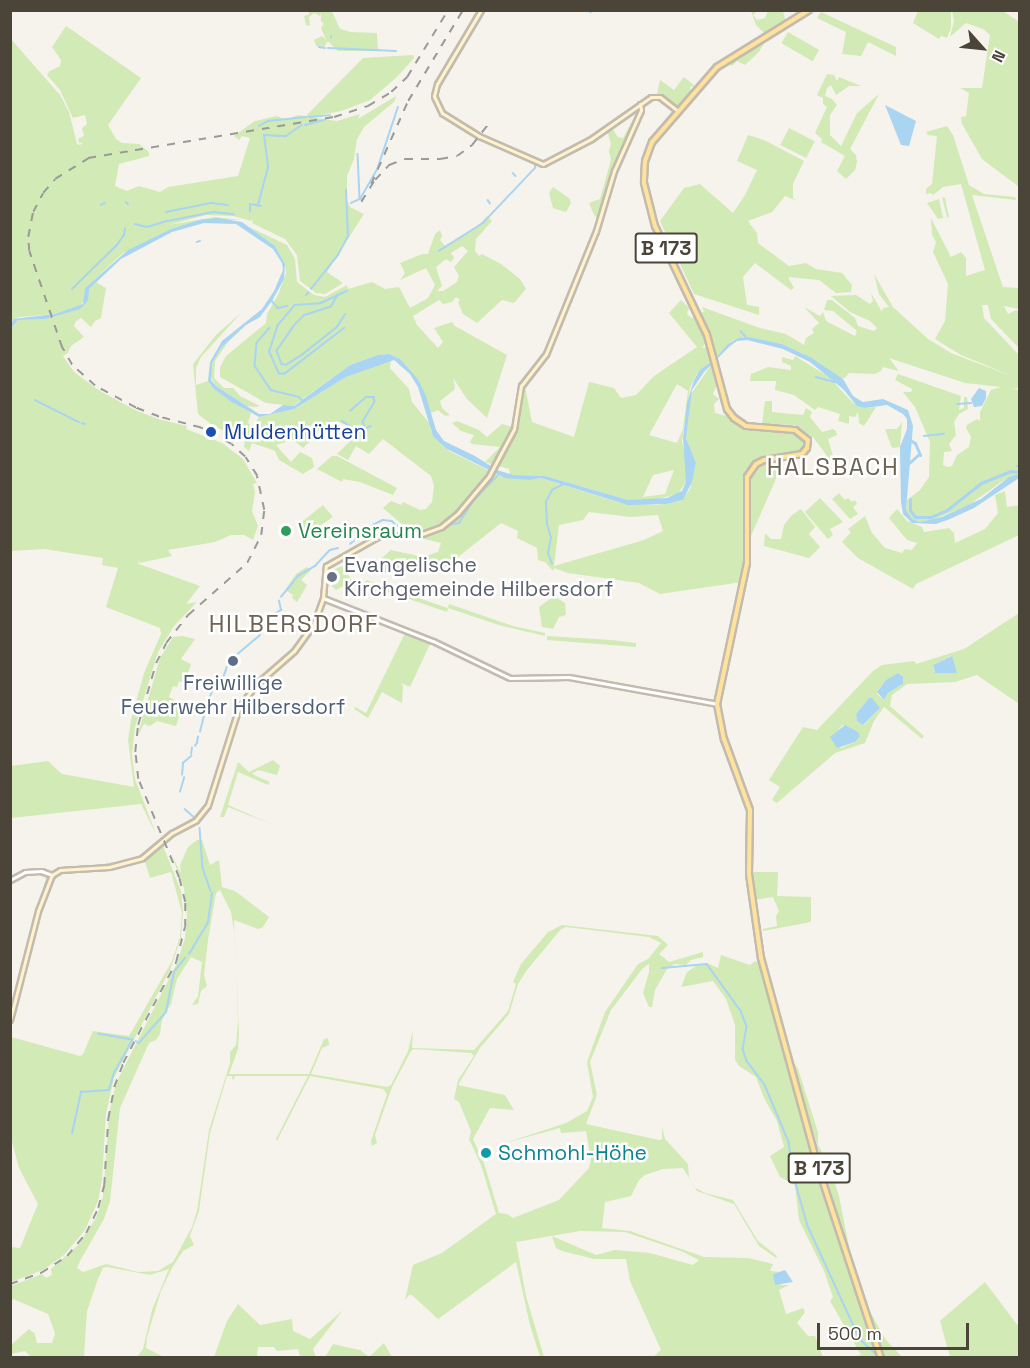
<!DOCTYPE html>
<html>
<head>
<meta charset="utf-8">
<style>
  body { margin:0 }
  #map { position:relative; width:1030px; height:1368px; overflow:hidden; background:#f6f3ec; font-family:"Space Grotesk",sans-serif }
  div>[style] { position:absolute }
  [style*='--x'] { left:calc(var(--x)*1px); top:calc(var(--y)*1px); width:calc(var(--w)*1px); rotate:calc(var(--a)*1deg) }
  .green>* { inset:0; background:#d2eab5; transform-origin:0 0 }
  .water>* { inset:0; background:#a9d4f2 }
  .stream>* { height:1.5px; margin:-0.75px; padding:0 0.75px; transform-origin:0.75px; border-radius:0.75px; background:#a9d4f2 }
  .canal>* { height:3px; margin:-1.5px; padding:0 1.5px; transform-origin:1.5px; border-radius:1.5px; background:#a9d4f2 }
  .roads { filter:drop-shadow(2px 0 #c2bbae) drop-shadow(-2px 0 #c2bbae) drop-shadow(0 2px #c2bbae) drop-shadow(0 -2px #c2bbae) }
  .tertiary>* { height:3px; margin:-1.5px; padding:0 1.5px; transform-origin:1.5px; border-radius:1.5px; background:#fff }
  .secondary>* { height:3px; margin:-1.5px; padding:0 1.5px; transform-origin:1.5px; border-radius:1.5px; background:#fff3cd }
  .primary>* { height:4px; margin:-2px; padding:0 2px; transform-origin:2px; border-radius:2px; background:#ffe39c }
  .rail>* { height:1.5px; margin-top:-0.75px; transform-origin:0; background:repeating-linear-gradient(90deg,#9a9a9a 0 8px,transparent 0 16px) }
  .dots>* { width:16px; height:16px; translate:-50% -50%; box-sizing:border-box; border:3px solid #fff; border-radius:50% }
  span { translate:-50% -50%; white-space:nowrap; text-align:center; line-height:1.15; -webkit-text-stroke:5px #fff; paint-order:stroke }
  .shield-label span { padding:2px 4px; background:#fff; border:2px solid; border-radius:4px; -webkit-text-stroke-width:0 }
  .shield-label { font-size:20px; color:#4b4439; font-weight:700 }
  .transit-label { font-size:21px; color:#164399 }
  .left { translate:0 -50%; text-align:left }
  .leisure-label { font-size:21px; color:#27864d }
  .worship-label { font-size:21px; color:#5b616d }
  .service-label { font-size:21px; color:#4e5e75 }
  .culture-label { font-size:21px; color:#0d838f }
  .quarter-label { font-size:24px; color:#6e6250; letter-spacing:1.5px }
  .frame { position:absolute; inset:0; border:12px solid #4b4439; pointer-events:none }
  .north { position:absolute; left:952px; top:18px; width:60px; height:60px; -webkit-text-stroke:4px #fff; paint-order:stroke; rotate:117deg; font-size:16px; font-weight:700; line-height:24px; text-align:center; color:#4b4439 }
  .north::after { content:''; display:block; margin:auto; width:21px; height:27px; background:#4b4439; clip-path:polygon(50% 0,100% 100%,50% 72%,0 100%) }
  .scale { position:absolute; left:817px; top:1323px; width:152px; height:27px; box-sizing:border-box; border:3px solid #4b4439; border-top:0; padding-left:8px; font-size:18px; line-height:21px; white-space:nowrap; color:#4b4439; -webkit-text-stroke:4px #fff; paint-order:stroke }
</style>
</head>
<body>
<div id="map">
  <div class="green">
    <i style="clip-path:polygon(307px 11px,332px 11px,340px 29px,351px 32px,377px 33px,378px 51px,338px 51px,328px 41px,324px 47px,316px 46px,314px 40px,322px 36px,326px 40px,321px 28px,324px 24px,321px 21px,321px 13px,320px 16px,314px 13px,309px 17px,310px 26px,306px 25px,304px 16px,310px 14px)"></i>
    <i style="clip-path:polygon(751px 11px,757px 11px,753px 15px,757px 20px,765px 18px,768px 11px,783px 11px,786px 23px,766px 35px,756px 25px)"></i>
    <i style="clip-path:polygon(918px 11px,951px 11px,951px 28px,947px 38px,941px 36px,939px 39px,913px 23px)"></i>
    <i style="clip-path:polygon(952px 11px,1003px 11px,1019px 22px,1019px 187px,982px 159px,962px 124px,961px 117px,966px 116px,969px 93px,960px 88px,982px 88px,990px 35px,983px 29px,966px 23px,950px 37px,954px 21px)"></i>
    <i style="clip-path:polygon(821px 12px,896px 47px,896px 56px,868px 42px,861px 56px,842px 54px,846px 32px,817px 18px)"></i>
    <i style="clip-path:polygon(66px 26px,141px 78px,108px 125px,116px 139px,122px 143px,139px 144px,149px 152px,149px 156px,119px 164px,115px 186px,127px 191px,139px 186px,160px 192px,168px 187px,238px 176px,250px 138px,242px 136px,239px 140px,234px 136px,255px 121px,277px 116px,286px 120px,298px 115px,306px 116px,363px 58px,413px 55px,414px 58px,397px 77px,370px 100px,341px 111px,310px 117px,337px 121px,360px 114px,358px 119px,396px 96px,395px 101px,364px 127px,357px 139px,354px 159px,347px 176px,347px 200px,350px 207px,364px 214px,327px 272px,343px 283px,325px 294px,316px 293px,300px 281px,297px 255px,285px 239px,252px 223px,253px 219px,251px 221px,233px 216px,206px 215px,168px 225px,215px 217px,241px 220px,199px 220px,171px 229px,123px 253px,85px 288px,84px 301px,80px 306px,55px 314px,20px 317px,11px 320px,10px 38px,60px 95px,69px 112px,77px 144px,80px 145px,83px 143px,79px 143px,78px 139px,84px 136px,82px 128px,87px 124px,85px 115px,73px 118px,60px 90px,47px 75px,50px 71px,60px 66px,61px 60px,52px 47px)"></i>
    <i style="left:788px;top:32px;width:36px;height:13px;rotate:30deg"></i>
    <i style="clip-path:polygon(765px 41px,759px 52px,745px 65px,737px 61px,732px 66px,727px 63px)"></i>
    <i style="clip-path:polygon(827px 74px,834px 75px,837px 81px,839px 77px,861px 86px,849px 86px,836px 95px,831px 85px,827px 88px,825px 96px,832px 99px,837px 105px,830px 115px,830px 135px,841px 146px,857px 113px,879px 94px,850px 149px,856px 155px,857px 162px,855px 170px,846px 179px,837px 171px,845px 156px,821px 142px,822px 139px,815px 133px,827px 107px,823px 104px,823px 98px,817px 95px)"></i>
    <i style="clip-path:polygon(684px 77px,695px 86px,690px 87px,691px 94px,678px 107px,657px 94px,660px 80px,674px 90px)"></i>
    <i style="clip-path:polygon(638px 110px,613px 170px,599px 219px,594px 215px,589px 203px,600px 199px,611px 160px,609px 151px,611px 144px,607px 130px,611px 127px,618px 137px,623px 138px)"></i>
    <i style="clip-path:polygon(947px 126px,953px 135px,969px 185px,984px 194px,1015px 197px,1016px 200px,972px 195px,1003px 287px,1019px 288px,1019px 309px,1004px 306px,1008px 314px,1016px 310px,1019px 312px,1019px 348px,991px 319px,988px 305px,982px 305px,984px 318px,1019px 355px,1019px 388px,1013px 389px,1019px 390px,1019px 474px,1004px 480px,969px 505px,935px 519px,920px 522px,912px 519px,906px 513px,907px 500px,920px 490px,929px 477px,930px 442px,915px 407px,903px 392px,911px 392px,912px 389px,895px 380px,898px 374px,961px 396px,959px 410px,964px 408px,964px 397px,967px 397px,968px 409px,959px 414px,954px 422px,956px 435px,949px 444px,952px 451px,944px 452px,943px 465px,948px 467px,952px 466px,957px 455px,969px 447px,971px 437px,966px 428px,967px 425px,977px 419px,980px 421px,980px 412px,991px 390px,1001px 387px,965px 383px,889px 358px,899px 371px,883px 367px,881px 371px,875px 374px,849px 373px,845px 378px,839px 379px,804px 354px,782px 344px,747px 337px,740px 330px,745px 337px,732px 341px,716px 358px,709px 329px,699px 313px,704px 312px,702px 307px,760px 328px,786px 334px,804px 345px,806px 338px,814px 333px,812px 329px,819px 323px,804px 307px,820px 316px,823px 312px,826px 321px,855px 336px,857px 331px,833px 311px,824px 310px,825px 307px,827px 300px,832px 300px,855px 318px,858px 326px,874px 331px,877px 328px,870px 321px,850px 312px,831px 296px,856px 295px,870px 304px,873px 301px,871px 293px,882px 312px,883px 308px,889px 307px,879px 294px,874px 274px,893px 307px,928px 339px,951px 353px,1014px 377px,961px 355px,935px 339px,945px 321px,948px 284px,933px 252px,936px 242px,932px 235px,931px 218px,951px 257px,961px 252px,966px 258px,966px 276px,985px 270px,961px 184px,943px 187px,933px 195px,931px 193px,926px 194px,926px 189px,932px 184px,937px 136px,928px 135px,926px 132px)"></i>
    <i style="left:789px;top:128px;width:29px;height:19px;rotate:27deg"></i>
    <i style="clip-path:polygon(748px 135px,764px 140px,804px 161px,793px 184px,793px 198px,797px 201px,785px 196px,772px 212px,748px 221px,757px 233px,758px 243px,789px 266px,806px 263px,816px 269px,842px 273px,852px 285px,851px 292px,836px 293px,819px 280px,788px 277px,794px 288px,791px 290px,755px 263px,743px 277px,747px 305px,759px 307px,759px 315px,694px 294px,660px 221px,684px 188px,700px 184px,733px 213px,745px 195px,757px 170px,737px 161px)"></i>
    <i style="clip-path:polygon(553px 187px,569px 198px,571px 203px,566px 212px,553px 208px,549px 193px)"></i>
    <i style="clip-path:polygon(942px 197px,945px 198px,949px 217px,938px 219px,927px 203px,939px 199px,943px 218px,947px 217px)"></i>
    <i style="clip-path:polygon(evenodd,487px 216px,492px 221px,476px 239px,475px 251px,479px 256px,482px 254px,501px 264px,520px 279px,526px 289px,514px 303px,502px 300px,477px 323px,463px 314px,458px 302px,460px 300px,456px 297px,452px 302px,443px 304px,439px 300px,413px 316px,417px 325px,438px 348px,443px 342px,434px 328px,452px 322px,455px 326px,507px 355px,487px 418px,467px 399px,453px 378px,455px 389px,440px 401px,442px 408px,450px 415px,445px 416px,438px 410px,431px 413px,418px 379px,398px 358px,389px 354px,378px 355px,350px 365px,293px 406px,266px 403px,220px 377px,220px 367px,226px 356px,266px 323px,267px 314px,278px 295px,286px 273px,285px 264px,275px 246px,249px 227px,287px 245px,295px 259px,297px 282px,314px 295px,325px 297px,347px 285px,348px 289px,372px 282px,385px 289px,399px 287px,410px 308px,428px 298px,435px 285px,426px 268px,400px 280px,405px 273px,400px 263px,422px 254px,428px 254px,435px 234px,440px 230px,442px 236px,440px 240px,445px 246px,477px 227px,487px 216px,462px 246px,468px 251px,454px 267px,459px 276px,457px 282px,443px 291px,437px 291px,442px 286px,436px 267px,446px 259px,451px 262px,454px 258px,451px 253px,462px 246px)"></i>
    <i style="clip-path:polygon(96px 282px,106px 288px,101px 318px,95px 321px,91px 327px,81px 318px,76px 321px,74px 326px,84px 337px,71px 346px,68px 353px,63px 356px,74px 372px,100px 391px,135px 410px,158px 419px,187px 426px,186px 429px,222px 443px,243px 459px,257px 483px,253px 484px,255px 492px,252px 511px,258px 526px,253px 540px,244px 535px,231px 535px,215px 542px,168px 550px,172px 556px,140px 563px,138px 558px,139px 564px,200px 586px,186px 604px,197px 602px,174px 626px,158px 652px,135px 727px,132px 755px,135px 779px,156px 834px,141px 804px,11px 818px,11px 766px,48px 761px,62px 774px,134px 787px,128px 740px,131px 720px,144px 673px,161px 634px,160px 628px,106px 607px,118px 568px,102px 565px,103px 558px,44px 549px,11px 551px,11px 328px,18px 320px,46px 319px,79px 309px,88px 301px,87px 291px)"></i>
    <i style="clip-path:polygon(evenodd,681px 300px,689px 308px,687px 314px,692px 318px,696px 317px,701px 330px,704px 331px,707px 341px,702px 348px,708px 347px,711px 361px,696px 375px,690px 388px,682px 441px,687px 465px,686px 482px,678px 494px,653px 500px,628px 500px,545px 476px,510px 475px,509px 469px,485px 462px,500px 447px,472px 444px,470px 442px,474px 435px,461px 431px,452px 423px,457px 421px,479px 430px,487px 437px,502px 424px,515px 428px,524px 381px,532px 422px,574px 437px,589px 382px,614px 388px,621px 398px,636px 395px,654px 376px,697px 347px,669px 313px,681px 300px,677px 384px,688px 391px,683px 429px,677px 443px,649px 435px,677px 384px,681px 300px,674px 470px,665px 494px,643px 497px,653px 475px,674px 470px)"></i>
    <i style="clip-path:polygon(evenodd,242px 312px,201px 357px,196px 368px,196px 385px,208px 381px,214px 389px,251px 413px,248px 423px,253px 427px,259px 417px,294px 409px,346px 377px,391px 360px,390px 368px,409px 389px,412px 402px,430px 424px,431px 432px,449px 451px,500px 476px,530px 480px,541px 478px,617px 502px,657px 505px,681px 501px,690px 489px,696px 463px,686px 438px,691px 394px,711px 365px,717px 385px,713px 394px,719px 399px,714px 404px,715px 413px,727px 416px,743px 430px,800px 434px,805px 440px,806px 446px,799px 454px,763px 458px,749px 469px,745px 481px,748px 539px,742px 582px,660px 594px,639px 583px,568px 573px,554px 568px,553px 571px,545px 562px,538px 560px,537px 548px,517px 538px,518px 531px,501px 523px,448px 565px,437px 569px,378px 573px,367px 571px,391px 550px,423px 557px,438px 552px,441px 543px,420px 538px,419px 533px,403px 525px,383px 508px,391px 501px,401px 505px,403px 502px,420px 510px,426px 509px,432px 502px,434px 486px,431px 476px,383px 439px,369px 454px,356px 446px,348px 460px,337px 454px,353px 438px,354px 428px,336px 421px,323px 428px,303px 448px,293px 440px,276px 445px,291px 462px,300px 452px,312px 458px,314px 467px,303px 474px,279px 460px,275px 451px,270px 449px,252px 443px,249px 451px,244px 447px,245px 441px,212px 425px,198px 414px,193px 364px,216px 335px,242px 312px,589px 512px,631px 517px,658px 515px,663px 531px,644px 540px,554px 566px,559px 525px,583px 520px,589px 512px)"></i>
    <i style="clip-path:polygon(249px 323px,228px 342px,215px 361px,214px 378px,224px 388px,233px 388px,240px 396px,260px 406px,255px 407px,247px 406px,216px 386px,210px 376px,213px 359px,221px 348px)"></i>
    <i style="clip-path:polygon(795px 356px,829px 377px,853px 403px,865px 408px,876px 407px,864px 426px,859px 423px,858px 412px,855px 417px,849px 416px,849px 424px,838px 421px,840px 414px,818px 407px,815px 410px,794px 395px,775px 390px,776px 381px,750px 381px,751px 374px,768px 367px,791px 370px,791px 366px,782px 362px,782px 357px,793px 360px)"></i>
    <i style="clip-path:polygon(765px 401px,772px 401px,772px 412px,803px 415px,806px 408px,812px 412px,810px 417px,822px 432px,833px 429px,836px 431px,837px 435px,828px 439px,833px 456px,830px 460px,813px 437px,795px 425px,762px 424px)"></i>
    <i style="clip-path:polygon(902px 422px,900px 447px,892px 448px,885px 429px,897px 429px)"></i>
    <i style="clip-path:polygon(332px 456px,337px 456px,397px 488px,393px 495px,360px 482px,343px 479px,342px 482px,317px 469px)"></i>
    <i style="clip-path:polygon(779px 460px,782px 465px,751px 536px,749px 481px,762px 465px)"></i>
    <i style="clip-path:polygon(1005px 491px,1007px 507px,1019px 505px,1019px 535px,916px 584px,913px 589px,858px 558px,842px 542px,851px 532px,848px 529px,865px 516px,872px 533px,885px 548px,902px 553px,905px 549px,912px 550px,917px 543px,907px 540px,889px 518px,897px 509px,907px 521px,922px 527px,924px 532px,949px 528px,954px 533px,955px 543px,985px 529px,998px 513px,995px 495px)"></i>
    <i style="clip-path:polygon(839px 493px,845px 500px,848px 498px,852px 502px,855px 500px,857px 504px,853px 507px,858px 514px,850px 519px,832px 499px)"></i>
    <i style="clip-path:polygon(820px 498px,843px 522px,830px 529px,833px 535px,828px 539px,805px 512px)"></i>
    <i style="clip-path:polygon(323px 505px,333px 517px,308px 534px,299px 524px)"></i>
    <i style="clip-path:polygon(801px 509px,815px 527px,809px 534px,820px 547px,809px 558px,764px 546px,765px 533px,771px 539px,781px 539px,784px 525px,792px 515px)"></i>
    <i style="clip-path:polygon(342px 566px,352px 581px,336px 590px,327px 581px,326px 573px)"></i>
    <i style="clip-path:polygon(307px 567px,311px 570px,301px 580px,307px 585px,297px 602px,292px 598px,293px 595px,285px 590px,296px 574px)"></i>
    <i style="left:366px;top:580px;width:87px;height:4px;rotate:19deg"></i>
    <i style="clip-path:polygon(554px 596px,565px 603px,566px 615px,559px 617px,553px 629px,542px 627px,539px 607px)"></i>
    <i style="clip-path:polygon(449px 604px,513px 626px,545px 633px,545px 636px,499px 625px,448px 608px)"></i>
    <i style="clip-path:polygon(evenodd,1019px 613px,1019px 704px,977px 675px,955px 682px,907px 684px,892px 695px,890px 706px,924px 736px,922px 739px,884px 707px,874px 721px,865px 743px,835px 753px,777px 803px,772px 800px,780px 787px,769px 780px,803px 727px,817px 730px,873px 671px,882px 665px,914px 661px,916px 664px,964px 649px,1019px 613px,951px 656px,956px 673px,934px 672px,933px 665px,951px 656px,1019px 613px,899px 673px,902px 685px,888px 693px,884px 700px,877px 694px,878px 690px,886px 680px,899px 673px,1019px 613px,869px 698px,880px 708px,864px 725px,857px 721px,856px 714px,869px 698px,1019px 613px,843px 725px,858px 732px,855px 742px,841px 748px,835px 743px,839px 729px,843px 725px)"></i>
    <i style="clip-path:polygon(406px 631px,429px 641px,430px 644px,410px 687px,401px 683px,403px 686px,402px 703px,382px 692px,368px 718px,354px 709px,355px 707px,366px 713px)"></i>
    <i style="clip-path:polygon(183px 636px,195px 639px,181px 659px,191px 664px,185px 683px,179px 681px,177px 687px,173px 686px,169px 697px,183px 704px,176px 726px,157px 721px,150px 726px,144px 724px,137px 737px,160px 658px,173px 637px)"></i>
    <i style="clip-path:polygon(547px 636px,612px 640px,636px 643px,636px 647px,547px 640px)"></i>
    <i style="clip-path:polygon(273px 760px,280px 766px,277px 775px,258px 770px,252px 774px,270px 782px,268px 785px,238px 772px,228px 805px,276px 826px,228px 807px,224px 817px,220px 817px,238px 762px,249px 772px)"></i>
    <i style="clip-path:polygon(evenodd,197px 840px,202px 840px,210px 865px,219px 860px,222px 887px,235px 891px,269px 917px,263px 927px,258px 929px,234px 920px,239px 1033px,238px 1049px,229px 1074px,309px 1074px,324px 1039px,328px 1038px,329px 1045px,322px 1048px,311px 1074px,387px 1087px,391px 1085px,408px 1051px,413px 1030px,412px 1048px,474px 1050px,508px 1011px,516px 984px,513px 982px,521px 964px,548px 932px,562px 925px,658px 936px,668px 945px,659px 954px,669px 962px,703px 952px,703px 957px,691px 960px,686px 965px,675px 964px,667px 969px,655px 990px,652px 1007px,649px 1007px,643px 993px,649px 972px,649px 964px,643px 968px,611px 1010px,590px 1062px,597px 1095px,586px 1124px,659px 1140px,662px 1139px,662px 1127px,665px 1139px,688px 1164px,689px 1177px,694px 1187px,705px 1193px,733px 1200px,758px 1241px,777px 1256px,776px 1258px,759px 1246px,734px 1204px,697px 1191px,683px 1168px,663px 1169px,645px 1175px,639px 1180px,631px 1196px,605px 1202px,602px 1228px,630px 1231px,704px 1257px,748px 1258px,773px 1264px,770px 1271px,779px 1272px,773px 1274px,781px 1285px,789px 1285px,779px 1290px,786px 1314px,803px 1308px,805px 1312px,797px 1323px,808px 1336px,815px 1336px,823px 1357px,653px 1357px,661px 1350px,630px 1281px,626px 1259px,594px 1259px,562px 1251px,556px 1248px,552px 1236px,596px 1255px,615px 1250px,650px 1253px,693px 1265px,699px 1260px,681px 1251px,625px 1232px,580px 1231px,516px 1242px,526px 1296px,544px 1357px,540px 1357px,530px 1325px,516px 1262px,438px 1319px,412px 1295px,409px 1295px,405px 1300px,413px 1265px,442px 1253px,496px 1214px,481px 1165px,469px 1139px,471px 1131px,459px 1102px,454px 1099px,458px 1080px,474px 1056px,471px 1053px,414px 1049px,411px 1051px,392px 1087px,375px 1135px,377px 1143px,372px 1146px,371px 1141px,387px 1094px,383px 1089px,310px 1076px,277px 1141px,276px 1139px,308px 1076px,235px 1076px,233px 1081px,232px 1076px,227px 1076px,210px 1133px,199px 1211px,190px 1236px,194px 1245px,183px 1251px,172px 1268px,161px 1291px,147px 1337px,146px 1348px,164px 1357px,137px 1357px,143px 1349px,152px 1310px,169px 1269px,150px 1275px,107px 1267px,103px 1268px,98px 1279px,87px 1311px,84px 1357px,31px 1357px,25px 1351px,11px 1354px,11px 1345px,29px 1329px,35px 1334px,37px 1343px,52px 1343px,55px 1333px,48px 1314px,13px 1299px,11px 1302px,11px 1286px,42px 1274px,46px 1278px,52px 1275px,51px 1269px,78px 1245px,96px 1218px,103px 1197px,109px 1114px,116px 1083px,177px 963px,185px 938px,187px 917px,184px 888px,171px 854px,181px 873px,180px 865px,188px 847px,197px 840px,220px 890px,231px 912px,235px 936px,238px 1021px,236px 1045px,230px 1052px,230px 1063px,209px 1130px,197px 1211px,192px 1227px,173px 1262px,158px 1271px,138px 1272px,106px 1264px,83px 1272px,77px 1268px,80px 1261px,104px 1219px,110px 1201px,120px 1108px,149px 1043px,156px 1040px,160px 1034px,162px 1020px,171px 1004px,177px 979px,191px 957px,202px 962px,198px 996px,192px 1005px,198px 1004px,201px 991px,207px 986px,204px 975px,208px 940px,216px 893px,220px 890px,197px 840px,566px 927px,649px 937px,661px 943px,648px 959px,638px 964px,605px 1012px,587px 1062px,593px 1097px,587px 1111px,566px 1123px,505px 1143px,560px 1128px,561px 1133px,586px 1131px,591px 1160px,589px 1168px,559px 1200px,513px 1218px,507px 1214px,499px 1213px,484px 1163px,473px 1139px,490px 1108px,514px 1110px,505px 1095px,458px 1085px,480px 1048px,509px 1014px,518px 984px,527px 970px,561px 929px,566px 927px)"></i>
    <i style="clip-path:polygon(161px 841px,181px 891px,183px 912px,181px 938px,170px 970px,114px 1078px,106px 1114px,102px 1180px,98px 1201px,85px 1230px,64px 1255px,43px 1270px,11px 1282px,11px 1247px,20px 1248px,38px 1204px,19px 1168px,11px 1138px,11px 1037px,80px 1056px,83px 1054px,93px 1031px,129px 1036px,172px 961px,180px 937px,182px 913px,171px 872px,150px 878px,144px 859px,122px 867px,62px 871px,55px 876px,45px 895px,29px 950px,11px 1030px,11px 1011px,20px 967px,46px 878px,41px 873px,26px 873px,11px 882px,11px 877px,22px 870px,53px 871px,69px 866px,105px 865px,105px 863px,121px 862px,144px 854px)"></i>
    <i style="clip-path:polygon(752px 872px,778px 872px,777px 896px,811px 897px,811px 922px,763px 931px,763px 929px,777px 926px,776px 916px,779px 911px,773px 897px,754px 900px)"></i>
    <i style="clip-path:polygon(721px 955px,750px 965px,755px 961px,760px 963px,781px 1033px,813px 1157px,872px 1339px,876px 1348px,880px 1345px,869px 1310px,886px 1340px,902px 1357px,850px 1357px,861px 1355px,830px 1301px,833px 1297px,824px 1271px,799px 1220px,795px 1185px,780px 1177px,770px 1156px,784px 1147px,777px 1121px,764px 1098px,756px 1077px,739px 1066px,735px 1060px,735px 1025px,726px 999px,713px 981px,681px 987px,687px 972px,696px 966px,709px 964px,718px 968px)"></i>
    <i style="clip-path:polygon(792px 1060px,798px 1069px,818px 1132px,818px 1145px,829px 1165px,839px 1196px,853px 1267px)"></i>
    <i style="clip-path:polygon(985px 1282px,1019px 1327px,1019px 1357px,950px 1357px,940px 1321px)"></i>
    <i style="clip-path:polygon(238px 1304px,260px 1325px,292px 1319px,293px 1331px,310px 1339px,343px 1310px,313px 1349px,316px 1357px,293px 1357px,300px 1356px,298px 1349px,277px 1351px,274px 1347px,258px 1347px,257px 1355px,259px 1357px,214px 1357px,227px 1321px)"></i>
    <i style="clip-path:polygon(384px 1343px,392px 1357px,325px 1357px,333px 1344px,360px 1350px,369px 1357px)"></i>
  </div>
  <div class="water">
    <i style="clip-path:polygon(885px 105px,916px 121px,909px 146px,901px 145px)"></i>
    <i style="clip-path:polygon(218px 218px,242px 222px,275px 246px,285px 264px,284px 279px,272px 301px,260px 317px,246px 325px,221px 348px,212px 363px,211px 380px,216px 386px,259px 414px,270px 414px,283px 405px,294px 406px,350px 365px,378px 355px,389px 354px,400px 359px,418px 379px,426px 396px,436px 430px,444px 441px,475px 456px,497px 470px,513px 475px,545px 476px,628px 500px,667px 498px,682px 491px,686px 482px,683px 438px,687px 403px,694px 380px,700px 370px,716px 358px,728px 344px,739px 338px,749px 337px,782px 344px,810px 357px,843px 379px,853px 396px,863px 402px,883px 399px,908px 410px,913px 426px,906px 510px,912px 519px,920px 522px,942px 517px,981px 499px,1009px 477px,1019px 474px,1019px 478px,974px 508px,950px 519px,936px 524px,912px 523px,903px 514px,901px 502px,900px 447px,907px 429px,907px 419px,903px 414px,887px 405px,865px 408px,857px 406px,843px 389px,810px 362px,783px 349px,747px 340px,737px 341px,730px 346px,704px 372px,692px 390px,686px 438px,696px 463px,692px 482px,683px 500px,666px 504px,628px 505px,541px 478px,530px 480px,505px 478px,447px 449px,433px 436px,418px 387px,410px 374px,394px 360px,346px 377px,294px 409px,259px 417px,232px 402px,214px 389px,208px 381px,210px 362px,222px 341px,262px 309px,274px 291px,283px 270px,282px 263px,273px 249px,236px 224px,204px 223px,172px 232px,121px 259px,89px 289px,88px 301px,80px 309px,46px 319px,18px 320px,11px 328px,13px 319px,55px 314px,83px 304px,85px 288px,128px 250px,171px 229px,199px 220px)"></i>
    <i style="clip-path:polygon(979px 388px,986px 391px,986px 398px,982px 406px,974px 407px,971px 399px)"></i>
    <i style="clip-path:polygon(952px 656px,957px 673px,935px 673px,933px 665px)"></i>
    <i style="clip-path:polygon(898px 673px,903px 677px,903px 684px,888px 693px,884px 700px,877px 692px,886px 680px)"></i>
    <i style="clip-path:polygon(869px 698px,872px 698px,880px 708px,863px 725px,857px 721px,856px 714px)"></i>
    <i style="clip-path:polygon(845px 725px,858px 732px,860px 736px,855px 742px,837px 748px,830px 737px)"></i>
    <i style="clip-path:polygon(785px 1270px,793px 1282px,775px 1285px,773px 1274px)"></i>
  </div>
  <div class="stream">
    <i style="--x:331;--y:38;--w:1;--a:-90"></i>
    <i style="--x:319;--y:47;--w:6;--a:9"></i>
    <i style="--x:328;--y:48;--w:68;--a:2.5"></i>
    <i style="--x:309;--y:117;--w:21;--a:-5"></i>
    <i style="--x:305;--y:125;--w:20;--a:-15"></i>
    <i style="--x:259;--y:126;--w:10;--a:-29"></i>
    <i style="--x:268;--y:121;--w:38;--a:-6"></i>
    <i style="--x:358;--y:154;--w:44;--a:87.4"></i>
    <i style="--x:513;--y:173;--w:4;--a:45"></i>
    <i style="--x:488;--y:200;--w:4;--a:56"></i>
    <i style="--x:126;--y:202;--w:3;--a:45"></i>
    <i style="--x:351;--y:203;--w:10;--a:-24"></i>
    <i style="--x:360;--y:199;--w:34;--a:-60"></i>
    <i style="--x:377;--y:170;--w:66;--a:-71.6"></i>
    <i style="--x:250;--y:204;--w:11;--a:10"></i>
    <i style="--x:101;--y:205;--w:4;--a:-27"></i>
    <i style="--x:258;--y:205;--w:39;--a:-75"></i>
    <i style="--x:268;--y:167;--w:32;--a:-97"></i>
    <i style="--x:264;--y:135;--w:22;--a:3"></i>
    <i style="--x:286;--y:136;--w:19;--a:-35"></i>
    <i style="--x:166;--y:212;--w:46;--a:-11.3"></i>
    <i style="--x:211;--y:203;--w:17;--a:7"></i>
    <i style="--x:250;--y:212;--w:7;--a:-90"></i>
    <i style="--x:168;--y:221;--w:47;--a:-11.1"></i>
    <i style="--x:214;--y:212;--w:20;--a:6"></i>
    <i style="--x:135;--y:224;--w:12;--a:14"></i>
    <i style="--x:147;--y:227;--w:21;--a:-17"></i>
    <i style="--x:197;--y:242;--w:3;--a:-18"></i>
    <i style="--x:439;--y:251;--w:52;--a:-32.5"></i>
    <i style="--x:483;--y:223;--w:76;--a:-46.6"></i>
    <i style="--x:535;--y:168;--w:5;--a:-90"></i>
    <i style="--x:72;--y:289;--w:63;--a:-44.4"></i>
    <i style="--x:117;--y:245;--w:12;--a:-55"></i>
    <i style="--x:124;--y:235;--w:6;--a:-81"></i>
    <i style="--x:311;--y:289;--w:43;--a:-51.5"></i>
    <i style="--x:338;--y:255;--w:21;--a:-62"></i>
    <i style="--x:348;--y:236;--w:46;--a:-92.5"></i>
    <i style="--x:306;--y:295;--w:3;--a:-45"></i>
    <i style="--x:338;--y:295;--w:14;--a:120"></i>
    <i style="--x:331;--y:307;--w:28;--a:162"></i>
    <i style="--x:304;--y:316;--w:13;--a:135"></i>
    <i style="--x:295;--y:325;--w:32;--a:125"></i>
    <i style="--x:277;--y:351;--w:14;--a:69"></i>
    <i style="--x:282;--y:364;--w:4;--a:14"></i>
    <i style="--x:286;--y:365;--w:20;--a:-33"></i>
    <i style="--x:303;--y:354;--w:43;--a:-38.5"></i>
    <i style="--x:337;--y:327;--w:15;--a:-58"></i>
    <i style="--x:272;--y:301;--w:9;--a:49"></i>
    <i style="--x:278;--y:308;--w:9;--a:-13"></i>
    <i style="--x:270;--y:328;--w:20;--a:131"></i>
    <i style="--x:257;--y:343;--w:23;--a:95"></i>
    <i style="--x:255;--y:366;--w:29;--a:56"></i>
    <i style="--x:271;--y:390;--w:29;--a:14"></i>
    <i style="--x:299;--y:397;--w:6;--a:45"></i>
    <i style="--x:345;--y:328;--w:76;--a:142.5"></i>
    <i style="--x:285;--y:374;--w:6;--a:180"></i>
    <i style="--x:279;--y:374;--w:24;--a:-114"></i>
    <i style="--x:269;--y:352;--w:28;--a:-72"></i>
    <i style="--x:278;--y:325;--w:26;--a:-50"></i>
    <i style="--x:295;--y:305;--w:26;--a:-4"></i>
    <i style="--x:321;--y:303;--w:29;--a:-25"></i>
    <i style="--x:741;--y:331;--w:8;--a:50"></i>
    <i style="--x:816;--y:377;--w:20;--a:15"></i>
    <i style="--x:35;--y:400;--w:49;--a:26.6"></i>
    <i style="--x:957;--y:404;--w:14;--a:-4"></i>
    <i style="--x:350;--y:411;--w:21;--a:-41"></i>
    <i style="--x:366;--y:397;--w:8;--a:0"></i>
    <i style="--x:374;--y:397;--w:5;--a:79"></i>
    <i style="--x:375;--y:402;--w:23;--a:121"></i>
    <i style="--x:363;--y:422;--w:4;--a:63"></i>
    <i style="--x:342;--y:421;--w:20;--a:33"></i>
    <i style="--x:359;--y:432;--w:13;--a:-27"></i>
    <i style="--x:82;--y:423;--w:3;--a:18"></i>
    <i style="--x:924;--y:436;--w:20;--a:-6"></i>
    <i style="--x:1017;--y:466;--w:3;--a:0"></i>
    <i style="--x:425;--y:535;--w:24;--a:-24"></i>
    <i style="--x:447;--y:525;--w:12;--a:-9"></i>
    <i style="--x:459;--y:523;--w:27;--a:-57"></i>
    <i style="--x:474;--y:500;--w:35;--a:-46"></i>
    <i style="--x:350;--y:544;--w:30;--a:-40"></i>
    <i style="--x:373;--y:525;--w:11;--a:-27"></i>
    <i style="--x:383;--y:520;--w:9;--a:6"></i>
    <i style="--x:392;--y:521;--w:6;--a:45"></i>
    <i style="--x:396;--y:525;--w:22;--a:18"></i>
    <i style="--x:330;--y:550;--w:8;--a:-14"></i>
    <i style="--x:552;--y:564;--w:12;--a:-110"></i>
    <i style="--x:548;--y:553;--w:15;--a:-79"></i>
    <i style="--x:551;--y:538;--w:15;--a:-106"></i>
    <i style="--x:547;--y:524;--w:22;--a:-93"></i>
    <i style="--x:546;--y:502;--w:13;--a:-63"></i>
    <i style="--x:552;--y:490;--w:13;--a:-27"></i>
    <i style="--x:281;--y:597;--w:27;--a:-51"></i>
    <i style="--x:298;--y:576;--w:20;--a:-30"></i>
    <i style="--x:315;--y:566;--w:21;--a:-47"></i>
    <i style="--x:234;--y:657;--w:33;--a:-40"></i>
    <i style="--x:259;--y:636;--w:23;--a:-59"></i>
    <i style="--x:271;--y:616;--w:12;--a:-31"></i>
    <i style="--x:281;--y:610;--w:9;--a:-103"></i>
    <i style="--x:200;--y:732;--w:32;--a:-76"></i>
    <i style="--x:208;--y:701;--w:15;--a:-67"></i>
    <i style="--x:214;--y:687;--w:8;--a:-23"></i>
    <i style="--x:221;--y:684;--w:24;--a:-71"></i>
    <i style="--x:197;--y:742;--w:5;--a:-79"></i>
    <i style="--x:195;--y:746;--w:4;--a:-56"></i>
    <i style="--x:191;--y:754;--w:6;--a:-81"></i>
    <i style="--x:182;--y:775;--w:12;--a:-85"></i>
    <i style="--x:183;--y:763;--w:11;--a:-41"></i>
    <i style="--x:180;--y:792;--w:15;--a:-74"></i>
    <i style="--x:185;--y:809;--w:12;--a:42"></i>
    <i style="--x:200;--y:828;--w:40;--a:85.7"></i>
    <i style="--x:203;--y:868;--w:24;--a:71"></i>
    <i style="--x:189;--y:954;--w:37;--a:-59"></i>
    <i style="--x:208;--y:922;--w:29;--a:-82"></i>
    <i style="--x:662;--y:968;--w:45;--a:-5.1"></i>
    <i style="--x:707;--y:964;--w:58;--a:54.1"></i>
    <i style="--x:741;--y:1011;--w:17;--a:69"></i>
    <i style="--x:747;--y:1027;--w:22;--a:100"></i>
    <i style="--x:743;--y:1049;--w:13;--a:72"></i>
    <i style="--x:747;--y:1061;--w:30;--a:53"></i>
    <i style="--x:765;--y:1085;--w:62;--a:67.2"></i>
    <i style="--x:789;--y:1142;--w:35;--a:82"></i>
    <i style="--x:794;--y:1177;--w:51;--a:74.1"></i>
    <i style="--x:808;--y:1226;--w:124;--a:65.3"></i>
    <i style="--x:860;--y:1339;--w:26;--a:43"></i>
    <i style="--x:136;--y:1041;--w:4;--a:34"></i>
    <i style="--x:139;--y:1043;--w:41;--a:-48.9"></i>
    <i style="--x:166;--y:1012;--w:41;--a:-78.7"></i>
    <i style="--x:174;--y:972;--w:18;--a:-52"></i>
    <i style="--x:72;--y:1134;--w:43;--a:-77.9"></i>
    <i style="--x:81;--y:1092;--w:28;--a:-4"></i>
    <i style="--x:109;--y:1090;--w:18;--a:-74"></i>
    <i style="--x:114;--y:1073;--w:38;--a:-61"></i>
    <i style="--x:132;--y:1040;--w:34;--a:-170"></i>
  </div>
  <div class="canal">
    <i style="--x:590;--y:11;--w:2;--a:-27"></i>
    <i style="--x:910;--y:440;--w:6;--a:31"></i>
    <i style="--x:915;--y:443;--w:13;--a:67"></i>
    <i style="--x:909;--y:463;--w:13;--a:-42"></i>
    <i style="--x:910;--y:499;--w:11;--a:90"></i>
    <i style="--x:910;--y:510;--w:9;--a:54"></i>
    <i style="--x:915;--y:517;--w:16;--a:0"></i>
    <i style="--x:931;--y:517;--w:17;--a:-24"></i>
    <i style="--x:947;--y:510;--w:43;--a:-38.5"></i>
    <i style="--x:981;--y:483;--w:31;--a:-22"></i>
    <i style="--x:1010;--y:471;--w:10;--a:6"></i>
  </div>
  <div class="roads">
    <div class="tertiary">
      <i style="--x:323;--y:598;--w:118;--a:21.4"></i>
      <i style="--x:433;--y:641;--w:85;--a:25.7"></i>
      <i style="--x:510;--y:678;--w:59;--a:-1"></i>
      <i style="--x:569;--y:677;--w:150;--a:10.3"></i>
      <i style="--x:10;--y:880;--w:17;--a:-28"></i>
      <i style="--x:25;--y:872;--w:16;--a:-4"></i>
      <i style="--x:41;--y:871;--w:12;--a:20"></i>
    </div>
    <div class="secondary">
      <i style="--x:481;--y:10;--w:86;--a:120.7"></i>
      <i style="--x:437;--y:84;--w:12;--a:104"></i>
      <i style="--x:434;--y:96;--w:19;--a:65"></i>
      <i style="--x:442;--y:113;--w:44;--a:31.9"></i>
      <i style="--x:479;--y:136;--w:70;--a:23.6"></i>
      <i style="--x:543;--y:164;--w:54;--a:-27.5"></i>
      <i style="--x:591;--y:139;--w:73;--a:-35"></i>
      <i style="--x:651;--y:97;--w:9;--a:0"></i>
      <i style="--x:660;--y:97;--w:23;--a:38"></i>
      <i style="--x:10;--y:1020;--w:113;--a:-75.6"></i>
      <i style="--x:38;--y:911;--w:39;--a:-69"></i>
      <i style="--x:52;--y:875;--w:9;--a:-32"></i>
      <i style="--x:60;--y:870;--w:49;--a:-3.5"></i>
      <i style="--x:109;--y:867;--w:34;--a:-15"></i>
      <i style="--x:142;--y:858;--w:39;--a:-40"></i>
      <i style="--x:172;--y:833;--w:27;--a:-28"></i>
      <i style="--x:196;--y:820;--w:19;--a:-51"></i>
      <i style="--x:208;--y:805;--w:100;--a:-72.5"></i>
      <i style="--x:238;--y:710;--w:29;--a:-56"></i>
      <i style="--x:254;--y:686;--w:53;--a:-41.2"></i>
      <i style="--x:294;--y:651;--w:34;--a:-54"></i>
      <i style="--x:314;--y:623;--w:27;--a:-70"></i>
      <i style="--x:323;--y:598;--w:32;--a:-85"></i>
      <i style="--x:326;--y:566;--w:61;--a:-29.5"></i>
      <i style="--x:379;--y:536;--w:43;--a:-2.7"></i>
      <i style="--x:422;--y:534;--w:20;--a:-20"></i>
      <i style="--x:441;--y:527;--w:22;--a:-39"></i>
      <i style="--x:458;--y:513;--w:48;--a:-50"></i>
      <i style="--x:489;--y:476;--w:53;--a:-62"></i>
      <i style="--x:514;--y:429;--w:44;--a:-80.8"></i>
      <i style="--x:521;--y:386;--w:41;--a:-52"></i>
      <i style="--x:546;--y:354;--w:133;--a:-67.9"></i>
      <i style="--x:596;--y:231;--w:63;--a:-73.3"></i>
      <i style="--x:614;--y:171;--w:67;--a:-66.1"></i>
      <i style="--x:641;--y:110;--w:6;--a:-99"></i>
    </div>
    <div class="primary">
      <i style="--x:809;--y:10;--w:108;--a:148.2"></i>
      <i style="--x:717;--y:67;--w:99;--a:130.9"></i>
      <i style="--x:652;--y:142;--w:20;--a:110"></i>
      <i style="--x:645;--y:161;--w:22;--a:93"></i>
      <i style="--x:644;--y:183;--w:44;--a:75.7"></i>
      <i style="--x:655;--y:226;--w:121;--a:64.5"></i>
      <i style="--x:707;--y:335;--w:77;--a:74.9"></i>
      <i style="--x:727;--y:409;--w:11;--a:52"></i>
      <i style="--x:734;--y:418;--w:14;--a:34"></i>
      <i style="--x:746;--y:426;--w:49;--a:4.7"></i>
      <i style="--x:795;--y:430;--w:16;--a:38"></i>
      <i style="--x:808;--y:440;--w:8;--a:97"></i>
      <i style="--x:807;--y:448;--w:8;--a:130"></i>
      <i style="--x:802;--y:454;--w:38;--a:171"></i>
      <i style="--x:764;--y:460;--w:9;--a:153"></i>
      <i style="--x:756;--y:464;--w:16;--a:125"></i>
      <i style="--x:747;--y:477;--w:86;--a:90"></i>
      <i style="--x:747;--y:563;--w:144;--a:102"></i>
      <i style="--x:717;--y:704;--w:36;--a:79"></i>
      <i style="--x:724;--y:739;--w:76;--a:69.9"></i>
      <i style="--x:750;--y:810;--w:64;--a:90.9"></i>
      <i style="--x:749;--y:874;--w:85;--a:81.9"></i>
      <i style="--x:761;--y:958;--w:223;--a:74.7"></i>
      <i style="--x:820;--y:1173;--w:195;--a:71.8"></i>
    </div>
  </div>
  <div class="rail">
    <i style="--x:371;--y:184;--w:91;--a:-66"></i>
    <i style="--x:408;--y:101;--w:106;--a:-58.9"></i>
    <i style="--x:361;--y:202;--w:26;--a:-58"></i>
    <i style="--x:375;--y:180;--w:21;--a:-47"></i>
    <i style="--x:389;--y:165;--w:17;--a:-21"></i>
    <i style="--x:405;--y:159;--w:35;--a:0"></i>
    <i style="--x:440;--y:159;--w:17;--a:-10"></i>
    <i style="--x:457;--y:156;--w:19;--a:-36"></i>
    <i style="--x:472;--y:145;--w:31;--a:-52"></i>
    <i style="--x:10;--y:1284;--w:33;--a:-20"></i>
    <i style="--x:41;--y:1273;--w:31;--a:-33"></i>
    <i style="--x:67;--y:1256;--w:30;--a:-50"></i>
    <i style="--x:86;--y:1233;--w:28;--a:-64"></i>
    <i style="--x:98;--y:1208;--w:24;--a:-75"></i>
    <i style="--x:104;--y:1185;--w:66;--a:-86.5"></i>
    <i style="--x:108;--y:1119;--w:33;--a:-79"></i>
    <i style="--x:114;--y:1087;--w:26;--a:-69"></i>
    <i style="--x:123;--y:1063;--w:114;--a:-62.3"></i>
    <i style="--x:176;--y:962;--w:36;--a:-76"></i>
    <i style="--x:185;--y:927;--w:25;--a:-90"></i>
    <i style="--x:185;--y:902;--w:25;--a:-104"></i>
    <i style="--x:179;--y:878;--w:107;--a:-112.5"></i>
    <i style="--x:138;--y:779;--w:27;--a:-96"></i>
    <i style="--x:135;--y:752;--w:27;--a:-84"></i>
    <i style="--x:138;--y:725;--w:65;--a:-73.8"></i>
    <i style="--x:156;--y:663;--w:22;--a:-63"></i>
    <i style="--x:166;--y:643;--w:36;--a:-52"></i>
    <i style="--x:188;--y:615;--w:79;--a:-41.4"></i>
    <i style="--x:247;--y:563;--w:31;--a:-63"></i>
    <i style="--x:261;--y:535;--w:25;--a:-83"></i>
    <i style="--x:264;--y:510;--w:35;--a:-102"></i>
    <i style="--x:257;--y:476;--w:22;--a:-122"></i>
    <i style="--x:245;--y:457;--w:19;--a:-137"></i>
    <i style="--x:231;--y:444;--w:34;--a:-152"></i>
    <i style="--x:201;--y:428;--w:43;--a:-165.3"></i>
    <i style="--x:159;--y:417;--w:25;--a:-159"></i>
    <i style="--x:136;--y:408;--w:47;--a:-151.8"></i>
    <i style="--x:95;--y:386;--w:31;--a:-138"></i>
    <i style="--x:72;--y:365;--w:20;--a:-120"></i>
    <i style="--x:62;--y:348;--w:102;--a:-108.8"></i>
    <i style="--x:29;--y:251;--w:14;--a:-94"></i>
    <i style="--x:28;--y:237;--w:25;--a:-79"></i>
    <i style="--x:33;--y:212;--w:21;--a:-62"></i>
    <i style="--x:43;--y:193;--w:18;--a:-49"></i>
    <i style="--x:55;--y:179;--w:39;--a:-32"></i>
    <i style="--x:88;--y:158;--w:249;--a:-9.5"></i>
    <i style="--x:334;--y:117;--w:36;--a:-18"></i>
    <i style="--x:368;--y:106;--w:27;--a:-31"></i>
    <i style="--x:391;--y:92;--w:22;--a:-43"></i>
    <i style="--x:407;--y:77;--w:79;--a:-58.5"></i>
  </div>
  <div class="dots">
    <i style="left:211px;top:432px;background:#1a4fb4"></i>
    <i style="left:286px;top:531px;background:#2e9e5b"></i>
    <i style="left:332px;top:577px;background:#6b7280"></i>
    <i style="left:233px;top:661px;background:#5c6f8a"></i>
    <i style="left:486px;top:1153px;background:#0f9aa8"></i>
  </div>
  <div class="shield-label">
    <span style="left:666px;top:248px">B 173</span>
    <span style="left:819px;top:1168px">B 173</span>
  </div>
  <div class="transit-label">
    <span class="left" style="left:224px;top:432px">Muldenhütten</span>
  </div>
  <div class="leisure-label">
    <span class="left" style="left:298px;top:531px">Vereinsraum</span>
  </div>
  <div class="worship-label">
    <span class="left" style="left:344px;top:577px">Evangelische<br>Kirchgemeinde Hilbersdorf</span>
  </div>
  <div class="service-label">
    <span style="left:233px;top:695px">Freiwillige<br>Feuerwehr Hilbersdorf</span>
  </div>
  <div class="culture-label">
    <span class="left" style="left:498px;top:1153px">Schmohl-Höhe</span>
  </div>
  <div class="quarter-label">
    <span style="left:833px;top:467px">HALSBACH</span>
    <span style="left:294px;top:624px">HILBERSDORF</span>
  </div>
  <div class="frame"></div>
  <div class="north">N</div>
  <div class="scale">500 m</div>
</div>
</body>
</html>
